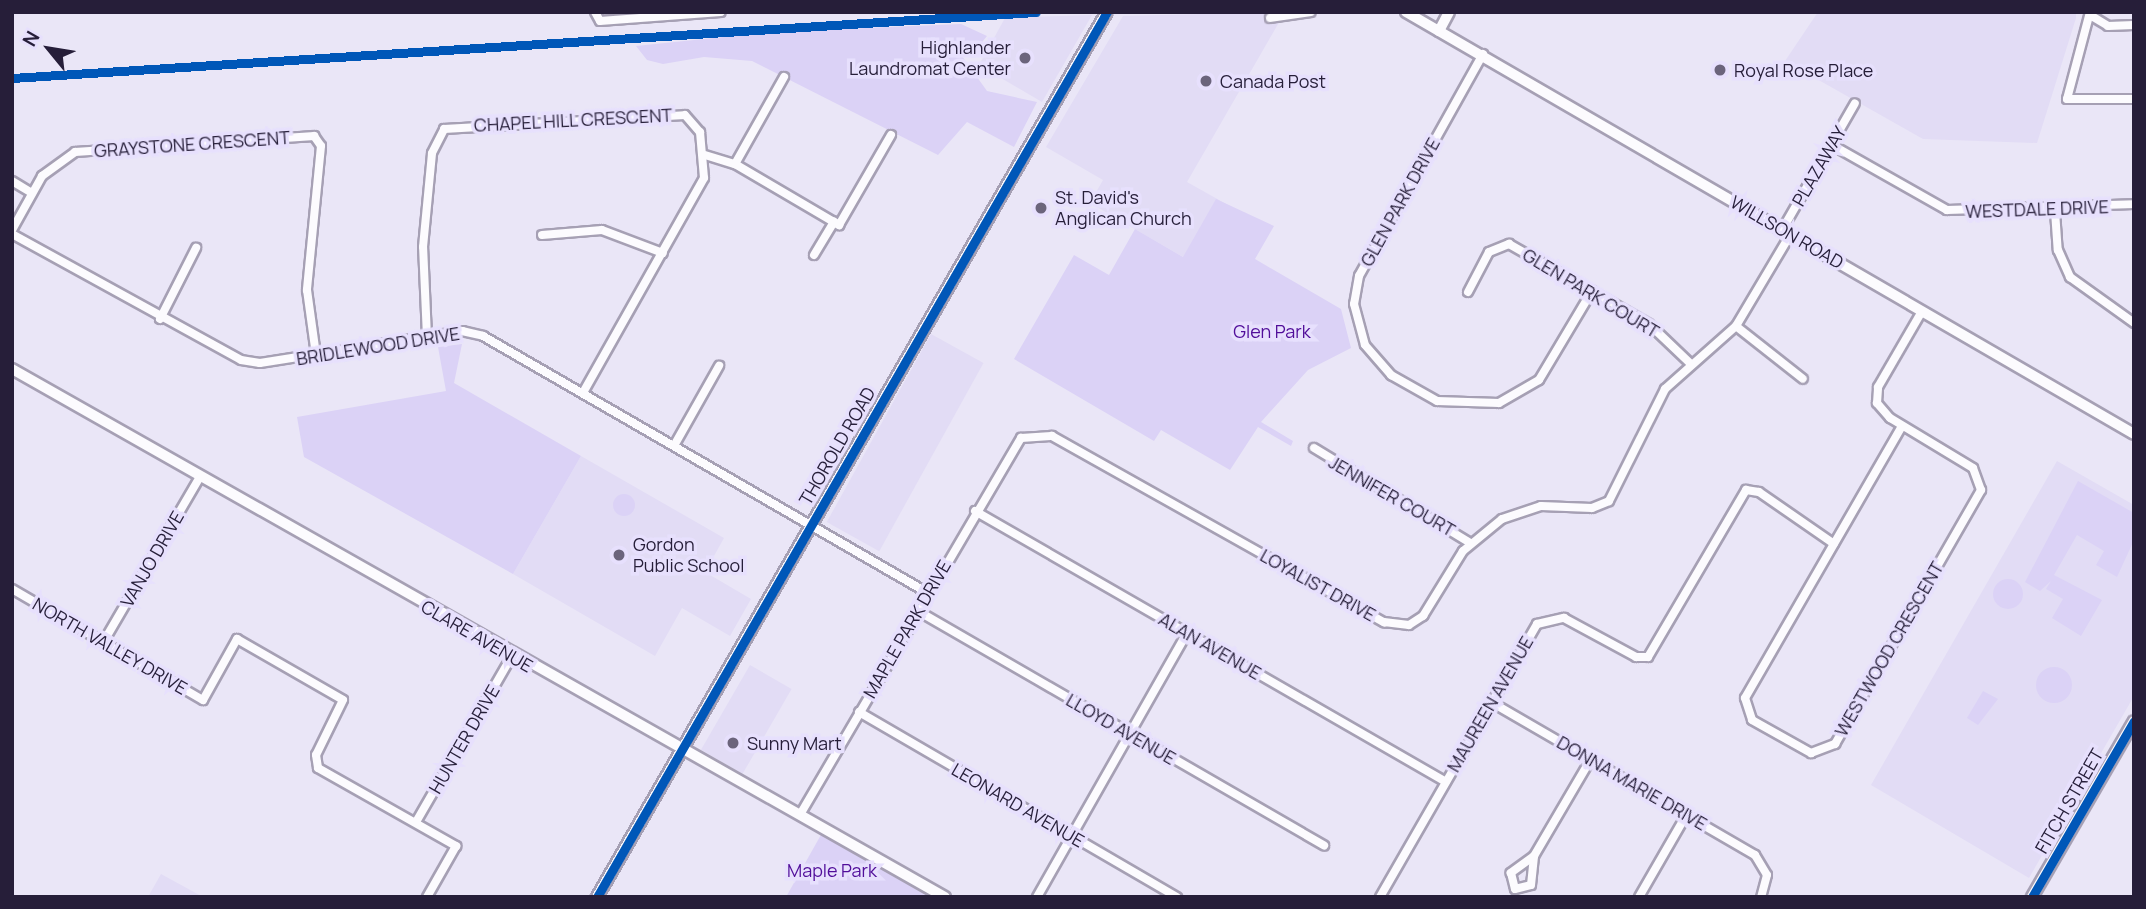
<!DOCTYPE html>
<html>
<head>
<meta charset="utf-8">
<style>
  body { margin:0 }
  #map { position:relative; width:2146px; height:909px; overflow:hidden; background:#eae6f7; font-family:Manrope,sans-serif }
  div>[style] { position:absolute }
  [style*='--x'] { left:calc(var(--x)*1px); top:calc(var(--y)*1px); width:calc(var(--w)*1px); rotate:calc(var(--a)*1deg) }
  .built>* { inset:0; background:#e2dcf5; transform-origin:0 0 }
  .green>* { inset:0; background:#dbd2f6 }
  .round { border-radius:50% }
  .roads { filter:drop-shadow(2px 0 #a6a0b4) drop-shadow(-2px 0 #a6a0b4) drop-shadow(0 2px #a6a0b4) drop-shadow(0 -2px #a6a0b4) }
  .street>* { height:8px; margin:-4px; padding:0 4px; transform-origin:4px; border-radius:4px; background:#fcfbfe }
  .secondary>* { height:10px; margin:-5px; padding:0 5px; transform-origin:5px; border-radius:5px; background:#fcfbfe }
  .cycleway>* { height:9px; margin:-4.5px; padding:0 4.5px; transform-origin:4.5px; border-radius:4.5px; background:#0057b8 }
  .dots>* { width:19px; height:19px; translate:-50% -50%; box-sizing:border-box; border:4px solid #e7e0fd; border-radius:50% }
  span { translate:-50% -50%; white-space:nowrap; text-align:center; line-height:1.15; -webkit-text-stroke:7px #e7e0fd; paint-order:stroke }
  .poi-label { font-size:18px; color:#261e39 }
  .right { translate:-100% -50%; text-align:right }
  .left { translate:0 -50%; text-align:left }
  .street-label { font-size:18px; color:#261e39 }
  .park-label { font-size:18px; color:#510e9a }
  .frame { position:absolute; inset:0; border:14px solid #261e39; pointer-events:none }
  .north { position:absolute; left:14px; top:14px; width:70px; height:70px; -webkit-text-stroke:5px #e7e0fd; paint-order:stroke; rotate:300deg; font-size:19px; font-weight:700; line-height:28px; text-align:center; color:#261e39 }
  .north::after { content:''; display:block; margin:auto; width:24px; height:32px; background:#261e39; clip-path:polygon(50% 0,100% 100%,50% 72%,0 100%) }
</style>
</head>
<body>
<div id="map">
  <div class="built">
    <i style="clip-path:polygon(1285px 12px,1187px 182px,1269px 228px,1235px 287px,1090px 203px,1103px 180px,1046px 147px,1123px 16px)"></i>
    <i style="clip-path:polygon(1818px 12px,2076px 12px,2076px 18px,2037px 143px,1923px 139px,1785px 61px)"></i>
    <i style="clip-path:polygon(1092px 15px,1042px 102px,979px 65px,1005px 18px)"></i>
    <i style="left:931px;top:334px;width:60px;height:215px;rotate:29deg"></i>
    <i style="clip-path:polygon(581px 456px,724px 538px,705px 572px,751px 599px,730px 636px,682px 608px,655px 656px,513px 574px)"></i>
    <i style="clip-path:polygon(2057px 461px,2134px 505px,2134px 696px,2029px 878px,1871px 785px)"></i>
    <i style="left:750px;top:665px;width:48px;height:98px;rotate:30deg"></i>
    <i style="clip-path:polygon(161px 874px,203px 897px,148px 897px)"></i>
  </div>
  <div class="green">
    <i style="clip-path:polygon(961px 24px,987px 36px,978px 47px,954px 45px,987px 91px,1037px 102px,1014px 147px,967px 122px,938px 155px,752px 61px,704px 57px,663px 64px,647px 60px,636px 46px,770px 32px)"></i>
    <i style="clip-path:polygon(1216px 199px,1274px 226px,1255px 259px,1341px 309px,1351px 348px,1308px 370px,1261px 422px,1293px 441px,1291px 446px,1258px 427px,1230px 470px,1161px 430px,1154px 441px,1014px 359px,1074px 255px,1109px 275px,1135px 229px,1183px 257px)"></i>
    <i style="clip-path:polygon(462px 344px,454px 383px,581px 456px,513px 574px,304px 457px,297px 417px,446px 391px,438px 347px)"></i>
    <i style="clip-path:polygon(2078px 481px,2134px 513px,2134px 540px,2117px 577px,2096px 565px,2104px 551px,2077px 535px,2054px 575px,2102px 600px,2081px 636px,2052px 618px,2063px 599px,2046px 589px,2051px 581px,2040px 591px,2025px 582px)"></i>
    <i class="round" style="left:613px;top:494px;width:22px;height:22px"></i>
    <i class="round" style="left:1993px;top:579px;width:30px;height:30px"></i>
    <i class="round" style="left:2036px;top:667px;width:36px;height:36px"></i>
    <i style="clip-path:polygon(1983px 691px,1998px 699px,1978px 725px,1967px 718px)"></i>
    <i style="clip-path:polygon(822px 833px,931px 897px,786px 897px)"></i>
  </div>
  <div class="roads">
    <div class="street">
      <i style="--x:595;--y:12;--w:10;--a:61"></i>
      <i style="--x:600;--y:21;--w:121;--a:-4.3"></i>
      <i style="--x:2090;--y:12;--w:90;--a:104.8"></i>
      <i style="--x:2067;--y:99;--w:67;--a:0"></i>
      <i style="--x:2090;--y:15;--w:21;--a:31"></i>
      <i style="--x:2108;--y:26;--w:26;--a:-2"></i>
      <i style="--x:1270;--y:18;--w:41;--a:-8.3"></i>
      <i style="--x:1483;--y:54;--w:254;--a:119.2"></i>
      <i style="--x:1359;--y:276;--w:28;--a:100"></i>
      <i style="--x:1354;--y:304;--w:42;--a:75"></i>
      <i style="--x:1365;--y:345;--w:40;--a:49"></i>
      <i style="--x:1391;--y:375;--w:53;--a:29.5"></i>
      <i style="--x:1437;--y:401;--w:62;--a:1.8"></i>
      <i style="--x:1499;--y:403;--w:46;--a:-29.9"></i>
      <i style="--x:1539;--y:380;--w:104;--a:-59.2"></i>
      <i style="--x:1832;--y:145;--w:132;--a:29.5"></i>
      <i style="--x:1947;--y:210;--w:187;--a:-1.8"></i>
      <i style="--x:705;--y:155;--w:31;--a:17"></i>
      <i style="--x:735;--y:164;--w:121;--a:30.4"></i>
      <i style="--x:839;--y:225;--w:104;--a:-60"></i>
      <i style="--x:735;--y:164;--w:100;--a:-60.6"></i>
      <i style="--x:12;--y:181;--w:23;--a:31"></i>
      <i style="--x:2055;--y:211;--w:39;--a:86"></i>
      <i style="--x:2058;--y:250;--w:30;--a:66"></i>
      <i style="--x:2070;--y:277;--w:79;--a:35.7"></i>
      <i style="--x:12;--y:230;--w:62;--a:-60.9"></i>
      <i style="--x:42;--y:176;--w:41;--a:-36"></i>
      <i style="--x:75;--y:152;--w:240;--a:-3.8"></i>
      <i style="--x:314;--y:136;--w:12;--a:55"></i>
      <i style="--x:321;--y:146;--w:145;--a:95.6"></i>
      <i style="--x:307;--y:290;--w:66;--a:82.1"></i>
      <i style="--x:1782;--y:230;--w:146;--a:-60.1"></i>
      <i style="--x:12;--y:234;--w:261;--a:28.8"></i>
      <i style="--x:241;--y:360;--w:19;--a:9"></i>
      <i style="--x:260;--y:363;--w:205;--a:-9"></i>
      <i style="--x:462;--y:331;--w:22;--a:13"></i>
      <i style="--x:483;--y:336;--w:514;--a:30.01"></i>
      <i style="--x:542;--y:235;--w:60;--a:-4.8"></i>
      <i style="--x:602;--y:230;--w:65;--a:20.7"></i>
      <i style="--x:814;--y:255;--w:39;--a:-59"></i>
      <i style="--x:1468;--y:292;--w:45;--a:-62.3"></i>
      <i style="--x:1489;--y:252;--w:22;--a:-22"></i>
      <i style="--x:1509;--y:244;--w:161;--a:29.7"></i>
      <i style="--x:1649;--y:324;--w:57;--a:43.6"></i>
      <i style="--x:160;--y:319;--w:80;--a:-63.1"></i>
      <i style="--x:1736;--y:326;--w:85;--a:38.3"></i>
      <i style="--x:427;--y:337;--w:90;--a:-92.5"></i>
      <i style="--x:423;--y:247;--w:94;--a:-84.5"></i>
      <i style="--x:432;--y:153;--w:27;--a:-63"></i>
      <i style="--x:444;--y:129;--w:241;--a:-3.3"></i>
      <i style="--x:685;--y:115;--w:23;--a:49"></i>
      <i style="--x:700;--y:132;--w:46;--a:85"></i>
      <i style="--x:704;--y:178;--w:244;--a:119.4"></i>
      <i style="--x:1902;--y:426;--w:314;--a:120"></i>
      <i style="--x:1745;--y:698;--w:23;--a:72"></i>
      <i style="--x:1752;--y:720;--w:68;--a:29.2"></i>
      <i style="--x:1811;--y:753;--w:26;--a:-21"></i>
      <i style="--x:1835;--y:744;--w:293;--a:-60.1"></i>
      <i style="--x:1981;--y:490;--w:23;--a:-110"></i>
      <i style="--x:1973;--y:468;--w:97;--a:-148.9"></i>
      <i style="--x:1890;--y:418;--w:20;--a:-131"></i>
      <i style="--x:1877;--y:403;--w:16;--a:-86"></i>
      <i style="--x:1878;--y:387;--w:88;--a:-59.9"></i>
      <i style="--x:675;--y:444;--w:90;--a:-60.6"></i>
      <i style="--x:1314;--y:448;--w:183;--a:31.3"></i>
      <i style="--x:975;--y:511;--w:543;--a:29.91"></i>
      <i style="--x:12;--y:589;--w:221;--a:30.2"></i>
      <i style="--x:203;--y:700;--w:70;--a:-60.9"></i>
      <i style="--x:237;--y:639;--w:122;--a:29.9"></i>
      <i style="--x:343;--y:700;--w:61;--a:116.1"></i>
      <i style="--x:316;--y:755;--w:13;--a:81"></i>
      <i style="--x:318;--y:768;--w:159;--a:29.5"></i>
      <i style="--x:456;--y:846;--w:59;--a:119.6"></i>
      <i style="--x:918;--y:611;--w:469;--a:30"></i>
      <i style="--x:104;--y:641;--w:190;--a:-59.7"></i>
      <i style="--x:1491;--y:702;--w:305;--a:30.1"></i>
      <i style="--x:1755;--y:855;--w:23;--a:59"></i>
      <i style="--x:1767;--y:875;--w:23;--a:105"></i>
      <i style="--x:859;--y:712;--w:368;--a:30.2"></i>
      <i style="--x:801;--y:813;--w:435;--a:-59.6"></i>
      <i style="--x:1021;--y:438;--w:31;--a:-4"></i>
      <i style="--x:1052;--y:436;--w:381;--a:29.3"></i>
      <i style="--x:1384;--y:622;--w:25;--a:7"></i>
      <i style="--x:1409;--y:625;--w:17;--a:-33"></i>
      <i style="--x:1423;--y:616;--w:76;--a:-58.4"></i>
      <i style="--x:1463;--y:551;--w:50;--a:-39.4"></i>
      <i style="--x:1502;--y:519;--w:41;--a:-18.4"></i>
      <i style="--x:1541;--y:506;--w:51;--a:2.2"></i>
      <i style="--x:1592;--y:508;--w:18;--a:-22"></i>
      <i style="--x:1609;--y:501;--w:125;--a:-63.4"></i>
      <i style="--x:1665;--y:389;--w:95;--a:-41.6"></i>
      <i style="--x:1736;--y:326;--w:106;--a:-59.3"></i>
      <i style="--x:416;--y:822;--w:192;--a:-60"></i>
      <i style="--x:1534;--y:856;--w:29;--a:144"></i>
      <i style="--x:1511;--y:873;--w:16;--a:76"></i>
      <i style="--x:1515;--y:889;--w:16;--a:-14"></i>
      <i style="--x:1531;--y:885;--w:29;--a:-84"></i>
      <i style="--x:1534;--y:856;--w:113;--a:-59.6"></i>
      <i style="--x:1037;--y:897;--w:304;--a:-60.4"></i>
      <i style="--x:1380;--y:897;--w:315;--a:-60.1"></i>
      <i style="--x:1537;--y:624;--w:28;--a:-13"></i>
      <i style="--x:1564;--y:618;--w:82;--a:28.4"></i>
      <i style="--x:1636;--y:657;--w:12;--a:0"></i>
      <i style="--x:1648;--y:657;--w:194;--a:-59.6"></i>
      <i style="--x:1746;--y:490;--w:13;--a:9"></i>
      <i style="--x:1759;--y:492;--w:91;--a:34.7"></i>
      <i style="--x:1639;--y:897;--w:96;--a:-60"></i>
    </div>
    <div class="secondary">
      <i style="--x:1406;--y:12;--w:841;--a:30.1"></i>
      <i style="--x:1439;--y:31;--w:21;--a:-62"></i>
      <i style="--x:12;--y:369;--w:1072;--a:29.51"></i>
      <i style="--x:597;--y:897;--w:1021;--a:-60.05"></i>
      <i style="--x:2032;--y:897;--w:203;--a:-59.9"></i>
    </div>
  </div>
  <div class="cycleway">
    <i style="--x:12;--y:78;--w:1026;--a:-3.69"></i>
    <i style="--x:597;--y:897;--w:1021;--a:-60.05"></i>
    <i style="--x:2032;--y:897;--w:203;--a:-59.9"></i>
  </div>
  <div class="dots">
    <i style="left:1025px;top:58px;background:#6b647c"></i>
    <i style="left:1720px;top:70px;background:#6b647c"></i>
    <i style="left:1206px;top:81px;background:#6b647c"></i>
    <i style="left:1041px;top:208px;background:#6b647c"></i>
    <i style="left:619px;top:555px;background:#6b647c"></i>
    <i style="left:733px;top:743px;background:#6b647c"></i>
  </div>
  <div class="poi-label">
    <span class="right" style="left:1011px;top:58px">Highlander<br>Laundromat Center</span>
    <span class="left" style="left:1734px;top:70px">Royal Rose Place</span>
    <span class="left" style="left:1220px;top:81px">Canada Post</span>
    <span class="left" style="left:1055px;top:208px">St. David's<br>Anglican Church</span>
    <span class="left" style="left:633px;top:555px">Gordon<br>Public School</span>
    <span class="left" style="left:747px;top:743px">Sunny Mart</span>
  </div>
  <div class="street-label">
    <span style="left:573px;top:120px;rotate:-3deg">CHAPEL HILL CRESCENT</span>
    <span style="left:192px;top:144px;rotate:-4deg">GRAYSTONE CRESCENT</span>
    <span style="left:1819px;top:166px;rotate:-60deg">PLAZAWAY</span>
    <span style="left:1400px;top:202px;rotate:-61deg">GLEN PARK DRIVE</span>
    <span style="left:2037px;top:209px;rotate:-2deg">WESTDALE DRIVE</span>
    <span style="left:1787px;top:232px;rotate:30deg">WILLSON ROAD</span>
    <span style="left:1591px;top:293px;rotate:31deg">GLEN PARK COURT</span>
    <span style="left:378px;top:346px;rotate:-9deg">BRIDLEWOOD DRIVE</span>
    <span style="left:837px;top:446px;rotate:-60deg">THOROLD ROAD</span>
    <span style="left:1392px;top:496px;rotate:30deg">JENNIFER COURT</span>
    <span style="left:152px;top:559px;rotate:-60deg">VANJO DRIVE</span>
    <span style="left:1318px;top:585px;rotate:29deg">LOYALIST DRIVE</span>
    <span style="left:907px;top:629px;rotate:-60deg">MAPLE PARK DRIVE</span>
    <span style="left:477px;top:636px;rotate:30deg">CLARE AVENUE</span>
    <span style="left:110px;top:646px;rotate:30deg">NORTH VALLEY DRIVE</span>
    <span style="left:1210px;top:646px;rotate:30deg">ALAN AVENUE</span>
    <span style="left:1889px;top:649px;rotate:-60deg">WESTWOOD CRESCENT</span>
    <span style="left:1490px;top:704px;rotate:-60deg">MAUREEN AVENUE</span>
    <span style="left:1121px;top:729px;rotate:30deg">LLOYD AVENUE</span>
    <span style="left:464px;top:739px;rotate:-60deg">HUNTER DRIVE</span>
    <span style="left:1632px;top:783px;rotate:30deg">DONNA MARIE DRIVE</span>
    <span style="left:2069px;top:801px;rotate:-60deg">FITCH STREET</span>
    <span style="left:1018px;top:805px;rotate:30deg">LEONARD AVENUE</span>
  </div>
  <div class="park-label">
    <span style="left:1272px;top:331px">Glen Park</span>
    <span style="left:832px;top:870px">Maple Park</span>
  </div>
  <div class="frame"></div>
  <div class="north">N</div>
</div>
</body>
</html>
